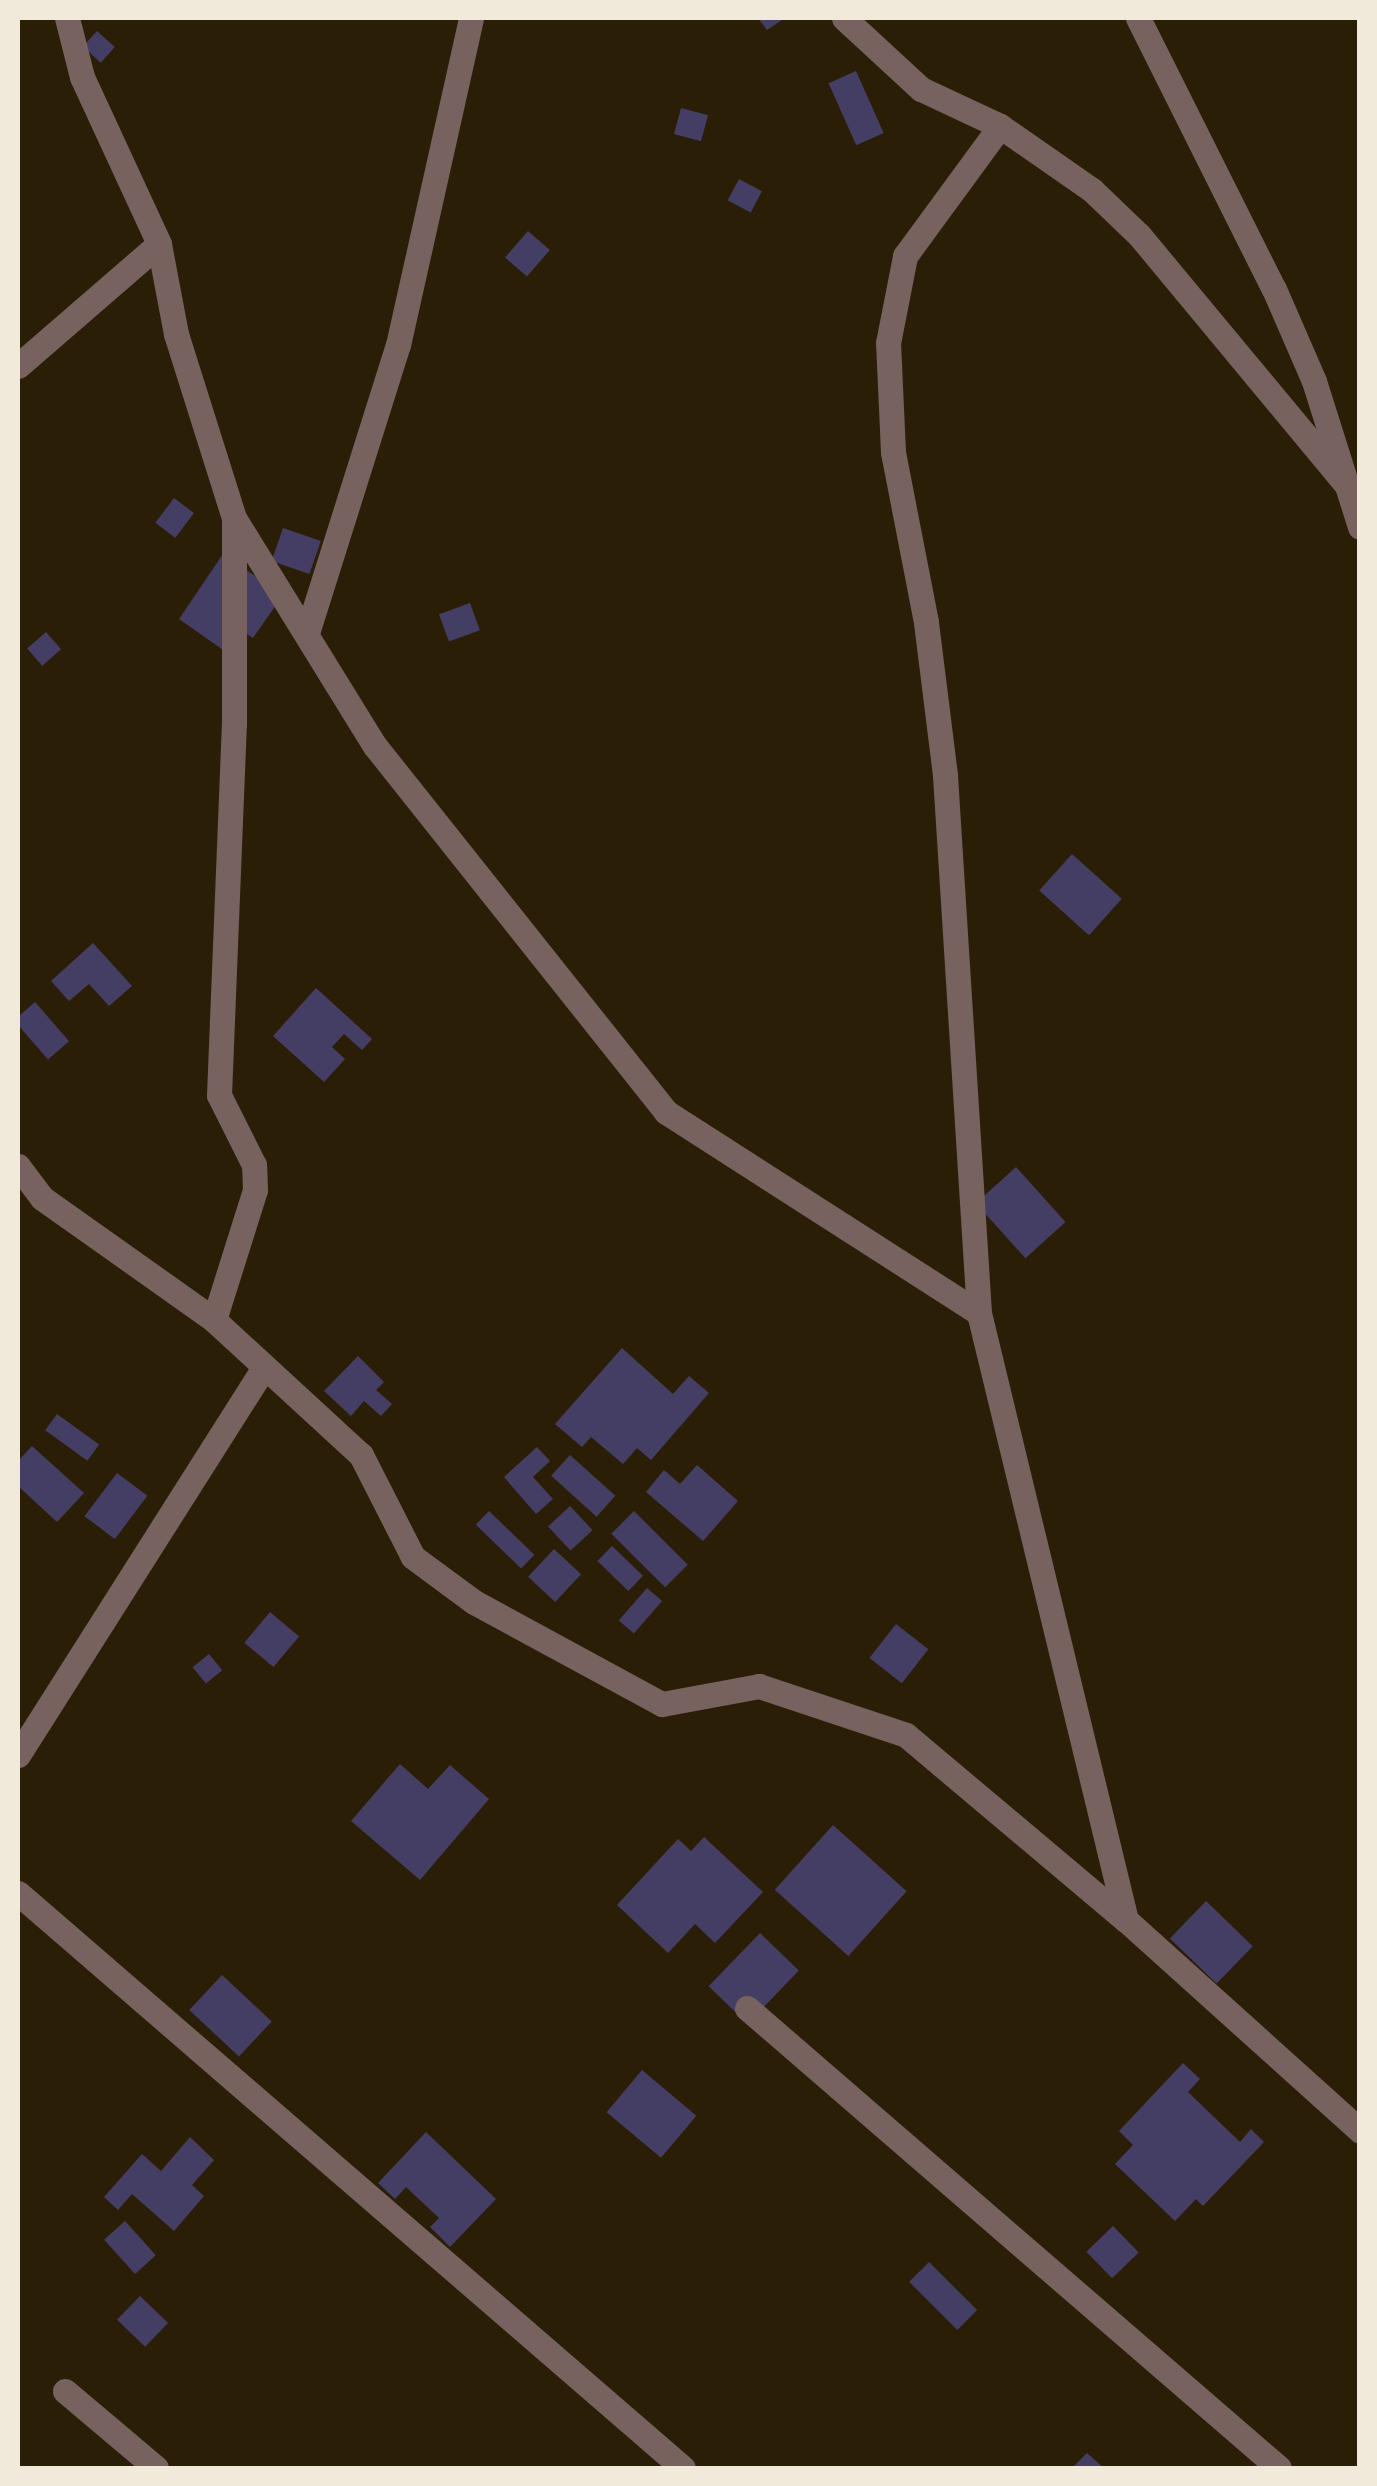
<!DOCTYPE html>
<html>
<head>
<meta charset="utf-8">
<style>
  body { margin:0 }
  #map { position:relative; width:1377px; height:2486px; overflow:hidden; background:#2a1f06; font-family:"Varela Round",sans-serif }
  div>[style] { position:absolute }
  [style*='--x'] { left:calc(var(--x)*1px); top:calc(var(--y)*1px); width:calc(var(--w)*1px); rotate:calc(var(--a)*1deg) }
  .building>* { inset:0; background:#453e64; transform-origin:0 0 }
  .minor>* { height:25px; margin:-12.5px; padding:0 12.5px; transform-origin:12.5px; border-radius:12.5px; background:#776260 }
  span { translate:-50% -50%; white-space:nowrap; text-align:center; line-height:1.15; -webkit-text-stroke:8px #2a1f06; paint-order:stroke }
  .frame { position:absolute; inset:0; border:20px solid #f1eadb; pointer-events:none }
</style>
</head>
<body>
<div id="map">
  <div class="building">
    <i style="clip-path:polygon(758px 18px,785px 18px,767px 30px)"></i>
    <i style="left:97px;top:31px;width:24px;height:21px;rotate:42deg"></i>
    <i style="left:856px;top:71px;width:68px;height:30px;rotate:66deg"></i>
    <i style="left:681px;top:108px;width:28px;height:27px;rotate:15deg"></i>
    <i style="left:739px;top:179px;width:26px;height:24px;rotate:28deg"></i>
    <i style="left:528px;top:231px;width:29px;height:35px;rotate:41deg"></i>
    <i style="left:174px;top:498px;width:25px;height:31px;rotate:37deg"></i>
    <i style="left:283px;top:528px;width:40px;height:35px;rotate:19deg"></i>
    <i style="clip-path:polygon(223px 554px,283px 595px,253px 638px,241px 630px,226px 652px,179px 619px)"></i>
    <i style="left:470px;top:603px;width:29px;height:33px;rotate:70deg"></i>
    <i style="left:46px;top:632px;width:23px;height:25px;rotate:49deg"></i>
    <i style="left:1072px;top:854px;width:67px;height:49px;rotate:42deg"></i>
    <i style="clip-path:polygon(93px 943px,132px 986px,109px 1006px,89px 984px,69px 1001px,51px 981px)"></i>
    <i style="clip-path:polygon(316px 988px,372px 1039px,362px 1050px,344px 1034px,332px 1047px,345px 1059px,324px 1082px,273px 1036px)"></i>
    <i style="left:35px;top:1002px;width:52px;height:28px;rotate:49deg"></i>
    <i style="left:1016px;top:1167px;width:74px;height:54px;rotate:48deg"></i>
    <i style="clip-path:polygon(622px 1348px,673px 1394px,689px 1376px,709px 1393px,651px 1460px,637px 1448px,623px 1464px,591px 1437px,582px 1447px,555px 1424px)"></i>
    <i style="clip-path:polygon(358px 1356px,384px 1382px,376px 1390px,392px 1404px,381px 1416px,364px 1401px,351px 1416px,324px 1391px)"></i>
    <i style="left:57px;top:1414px;width:52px;height:20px;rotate:36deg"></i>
    <i style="clip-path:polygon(32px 1446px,84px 1493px,57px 1522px,18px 1486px,18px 1461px)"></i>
    <i style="clip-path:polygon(537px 1447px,550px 1461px,533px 1477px,553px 1499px,536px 1514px,504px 1477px)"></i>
    <i style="left:570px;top:1455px;width:61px;height:28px;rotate:42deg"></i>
    <i style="clip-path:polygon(697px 1465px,738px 1501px,703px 1541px,646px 1492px,664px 1470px,680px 1484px)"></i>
    <i style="left:117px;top:1473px;width:38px;height:54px;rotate:37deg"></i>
    <i style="left:570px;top:1506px;width:33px;height:30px;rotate:47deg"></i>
    <i style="left:489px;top:1511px;width:63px;height:19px;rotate:44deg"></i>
    <i style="left:634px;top:1511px;width:76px;height:32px;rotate:45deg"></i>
    <i style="left:612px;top:1546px;width:43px;height:21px;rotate:44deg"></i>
    <i style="left:554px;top:1549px;width:37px;height:38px;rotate:43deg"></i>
    <i style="left:647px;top:1588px;width:20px;height:43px;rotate:41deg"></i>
    <i style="left:270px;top:1612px;width:38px;height:40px;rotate:40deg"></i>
    <i style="left:896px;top:1624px;width:41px;height:43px;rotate:38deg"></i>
    <i style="left:209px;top:1654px;width:21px;height:21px;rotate:51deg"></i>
    <i style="clip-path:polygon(400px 1764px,428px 1789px,450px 1765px,489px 1799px,420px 1880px,351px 1821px)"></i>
    <i style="left:833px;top:1825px;width:99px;height:87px;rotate:42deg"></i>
    <i style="clip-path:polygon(704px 1837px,763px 1892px,715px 1943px,695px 1924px,668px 1953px,617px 1905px,678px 1839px,691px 1851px)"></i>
    <i style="left:1206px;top:1901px;width:65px;height:52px;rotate:44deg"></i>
    <i style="left:760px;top:1933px;width:54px;height:74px;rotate:44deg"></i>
    <i style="left:222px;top:1975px;width:68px;height:48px;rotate:43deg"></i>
    <i style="clip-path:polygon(1183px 2063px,1200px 2079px,1188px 2092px,1240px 2142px,1251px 2129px,1264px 2142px,1203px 2206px,1196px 2199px,1175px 2221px,1115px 2164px,1133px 2145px,1119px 2131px)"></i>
    <i style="left:642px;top:2070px;width:71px;height:55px;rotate:40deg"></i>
    <i style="clip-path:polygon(426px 2132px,496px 2199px,450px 2247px,430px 2227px,439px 2218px,406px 2187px,395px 2199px,378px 2183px)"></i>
    <i style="clip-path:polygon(190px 2137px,214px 2160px,192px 2185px,204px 2196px,174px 2231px,132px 2194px,118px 2210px,104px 2197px,142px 2154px,161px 2171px)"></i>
    <i style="left:125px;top:2221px;width:46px;height:28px;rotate:48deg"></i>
    <i style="left:1113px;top:2226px;width:37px;height:37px;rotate:46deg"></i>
    <i style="left:929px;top:2262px;width:68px;height:28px;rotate:45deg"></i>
    <i style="left:140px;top:2296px;width:39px;height:33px;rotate:44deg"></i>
    <i style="clip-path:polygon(1087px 2453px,1104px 2468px,1072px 2468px)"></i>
  </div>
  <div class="minor">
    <i style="--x:67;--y:18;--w:61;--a:75.7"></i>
    <i style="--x:82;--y:77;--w:184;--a:65.2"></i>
    <i style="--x:159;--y:244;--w:92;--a:79.3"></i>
    <i style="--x:176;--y:334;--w:193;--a:72.5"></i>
    <i style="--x:234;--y:518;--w:268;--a:58.3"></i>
    <i style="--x:375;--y:746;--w:468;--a:51.5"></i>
    <i style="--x:666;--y:1112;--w:372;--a:32.7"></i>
    <i style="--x:979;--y:1313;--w:625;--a:76.39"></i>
    <i style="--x:844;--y:18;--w:105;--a:42.7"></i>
    <i style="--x:921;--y:89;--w:87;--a:25.1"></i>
    <i style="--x:1000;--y:126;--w:112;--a:34.8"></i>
    <i style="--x:1092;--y:190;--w:65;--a:43.8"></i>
    <i style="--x:1139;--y:235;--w:346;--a:50.3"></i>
    <i style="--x:1138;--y:18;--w:303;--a:63.4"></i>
    <i style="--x:1274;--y:289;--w:100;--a:66.5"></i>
    <i style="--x:1314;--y:381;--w:153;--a:72.5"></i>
    <i style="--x:18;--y:366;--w:186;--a:-40.9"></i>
    <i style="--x:307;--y:633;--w:302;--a:-72.5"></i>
    <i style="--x:398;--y:345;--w:335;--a:-77.4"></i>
    <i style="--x:18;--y:1166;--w:40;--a:53"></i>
    <i style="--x:42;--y:1198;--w:211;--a:35.3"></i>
    <i style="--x:214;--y:1320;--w:200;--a:42.6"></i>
    <i style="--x:361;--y:1455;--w:114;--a:63"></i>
    <i style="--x:413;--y:1557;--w:76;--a:36.4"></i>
    <i style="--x:474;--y:1602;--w:214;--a:28.5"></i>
    <i style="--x:662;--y:1704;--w:99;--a:-10.5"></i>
    <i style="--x:759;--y:1686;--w:155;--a:18.4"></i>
    <i style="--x:906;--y:1735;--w:287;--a:40.1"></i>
    <i style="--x:1126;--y:1920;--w:315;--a:42"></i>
    <i style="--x:979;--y:1313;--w:539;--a:-93.62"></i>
    <i style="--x:945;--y:775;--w:154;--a:-97.1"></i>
    <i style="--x:926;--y:622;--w:173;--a:-101"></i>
    <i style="--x:893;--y:452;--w:109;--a:-92.6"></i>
    <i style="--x:888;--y:343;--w:89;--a:-78.9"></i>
    <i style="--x:905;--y:256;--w:161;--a:-53.8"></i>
    <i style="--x:214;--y:1320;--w:136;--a:-72.5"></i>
    <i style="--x:255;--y:1190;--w:25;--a:-92"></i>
    <i style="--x:254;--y:1165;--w:78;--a:-116.6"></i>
    <i style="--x:219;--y:1095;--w:372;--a:-87.7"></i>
    <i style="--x:234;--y:723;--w:203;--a:-90"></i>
    <i style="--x:18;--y:1755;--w:459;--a:-57.6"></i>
    <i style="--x:18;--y:1893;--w:879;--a:40.85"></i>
    <i style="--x:747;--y:2008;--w:703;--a:40.85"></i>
    <i style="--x:65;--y:2391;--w:119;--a:40.2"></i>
  </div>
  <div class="frame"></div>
</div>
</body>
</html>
